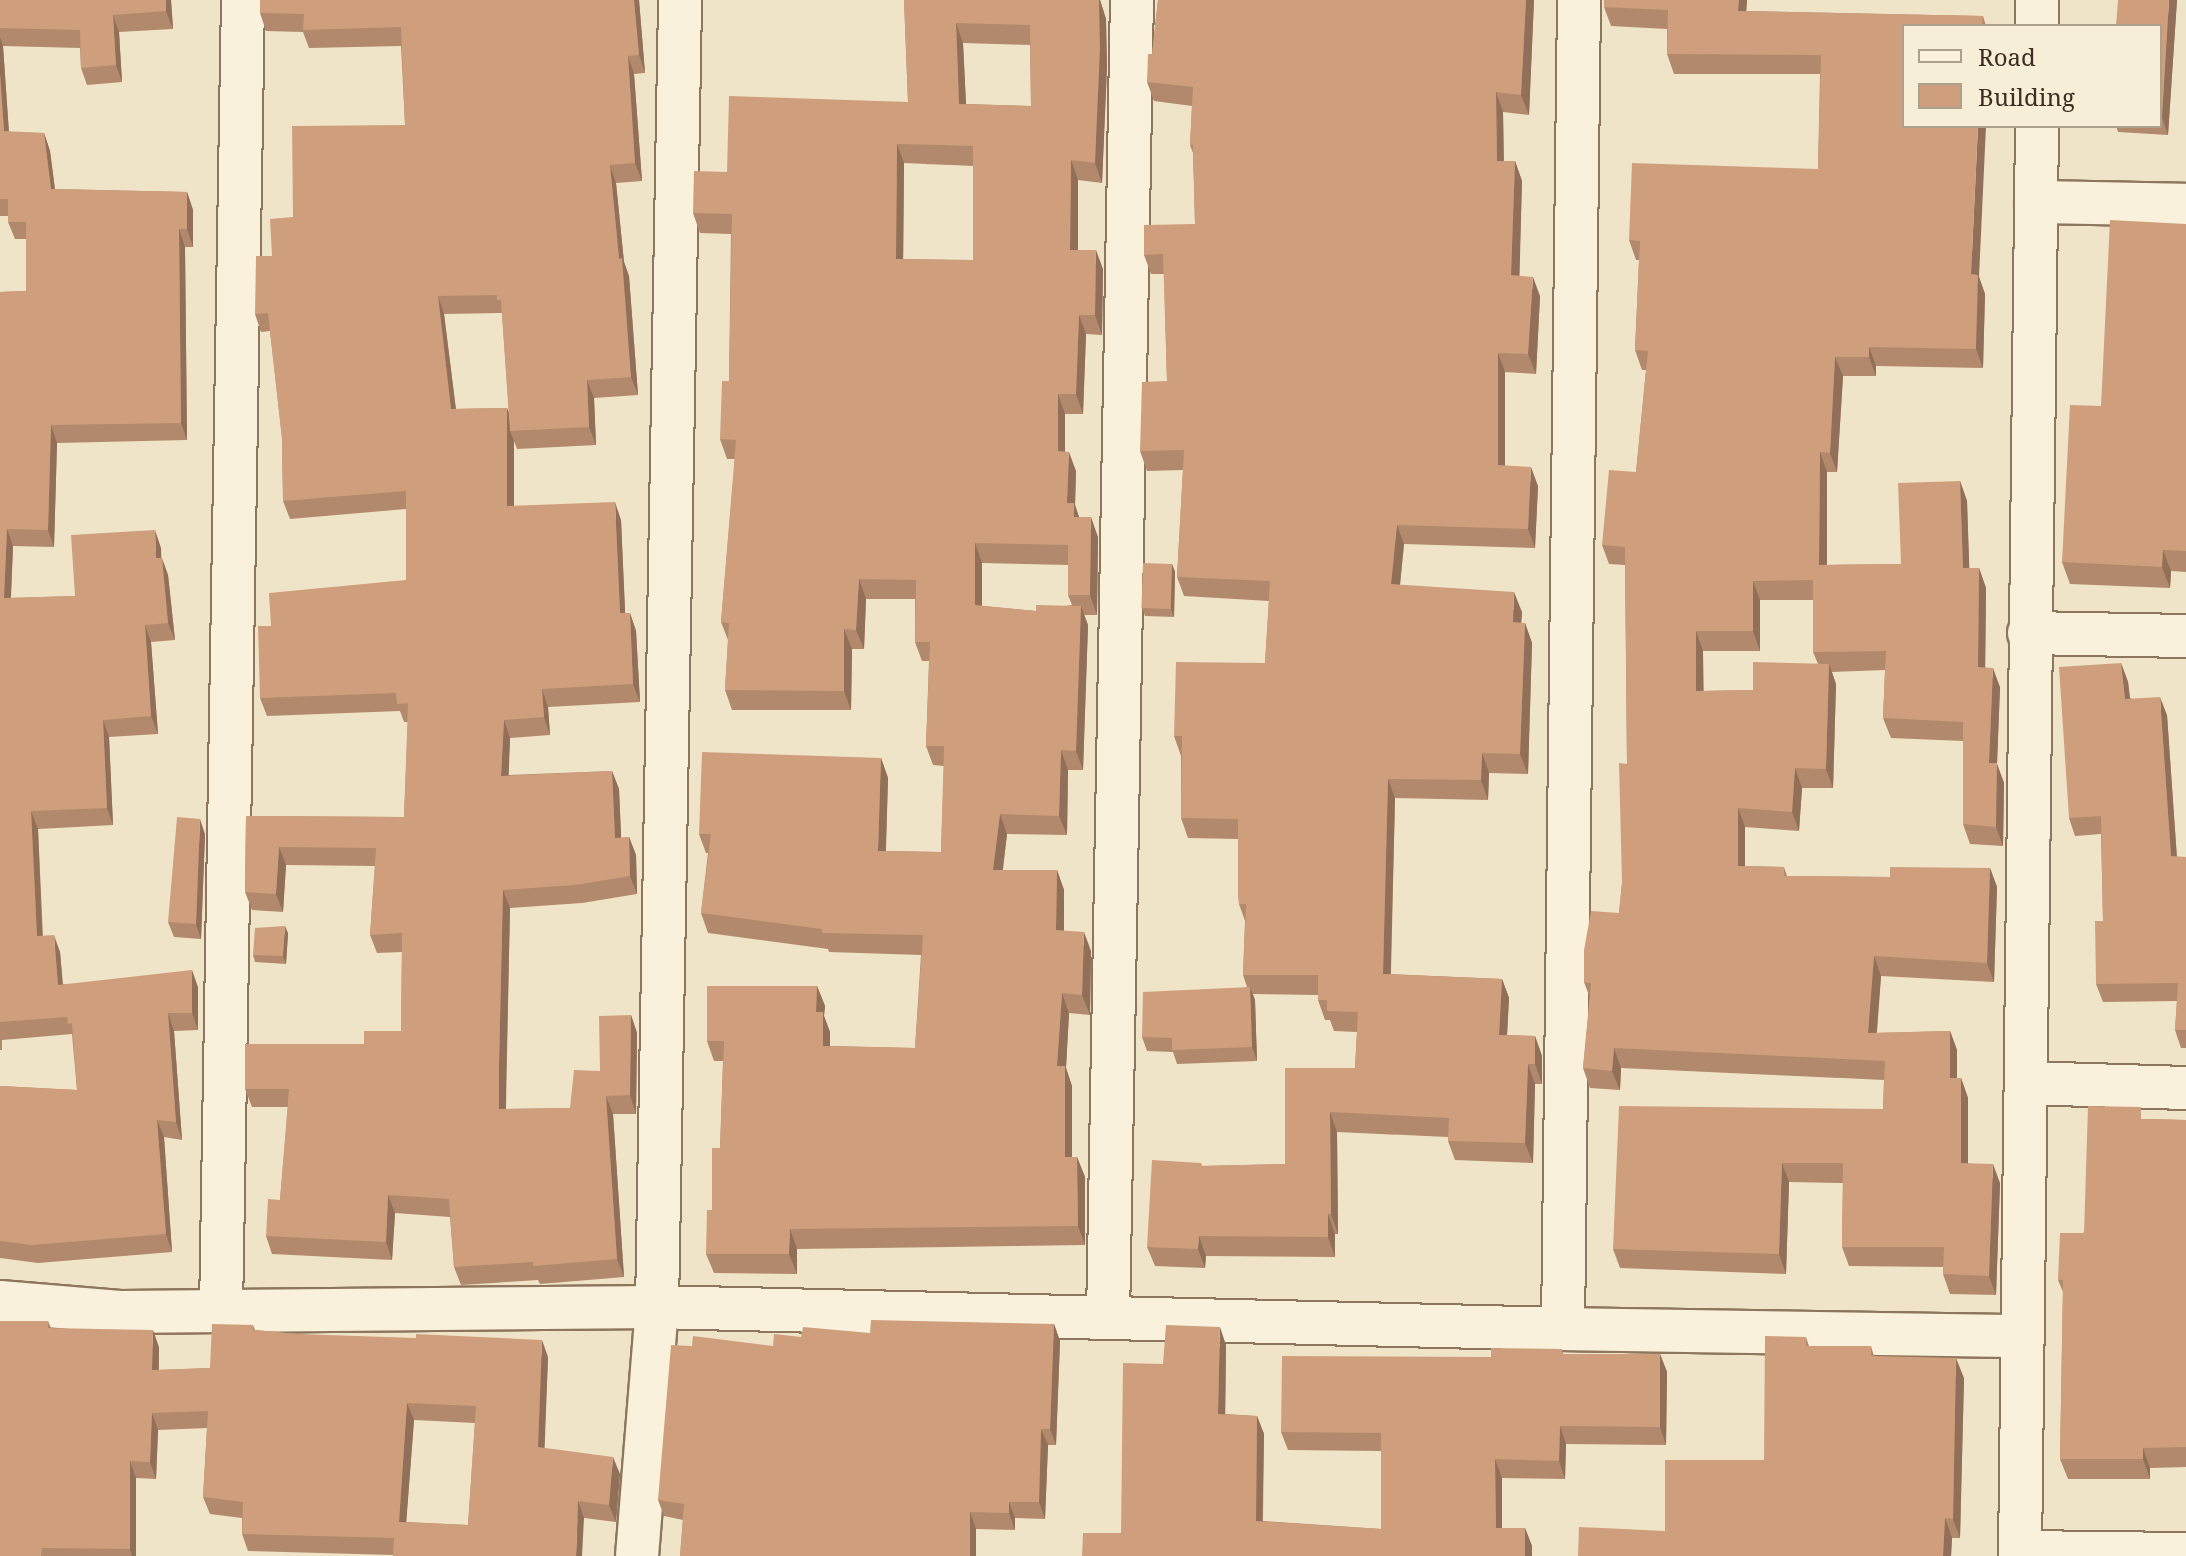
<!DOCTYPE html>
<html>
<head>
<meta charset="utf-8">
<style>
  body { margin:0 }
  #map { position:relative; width:2186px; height:1556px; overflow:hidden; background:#f0e4c8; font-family:"Noto Serif",serif }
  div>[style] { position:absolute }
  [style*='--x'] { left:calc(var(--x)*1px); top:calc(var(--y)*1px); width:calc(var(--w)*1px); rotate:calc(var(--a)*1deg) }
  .roads { filter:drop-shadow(2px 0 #8d765c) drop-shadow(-2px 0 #8d765c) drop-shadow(0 2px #8d765c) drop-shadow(0 -2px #8d765c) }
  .street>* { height:42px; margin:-21px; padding:0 21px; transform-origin:21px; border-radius:21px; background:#faf1dc }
  .wall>* { inset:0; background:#b2896c }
  .shaded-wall>* { inset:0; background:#916f58 }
  .building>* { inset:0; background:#cf9f7d; transform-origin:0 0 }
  span { translate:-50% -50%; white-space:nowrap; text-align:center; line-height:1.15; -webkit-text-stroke:6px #f7eed8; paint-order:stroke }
  .legend { position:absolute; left:1902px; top:24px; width:260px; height:104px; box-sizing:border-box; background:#f7eed8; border:2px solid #ada18e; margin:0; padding:10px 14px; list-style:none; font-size:24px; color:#3d2e20 }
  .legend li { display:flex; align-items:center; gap:16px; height:40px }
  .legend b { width:40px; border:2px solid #ada18e }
</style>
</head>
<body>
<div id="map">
  <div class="roads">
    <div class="street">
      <i style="--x:2037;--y:26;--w:26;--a:-90"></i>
      <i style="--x:2036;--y:202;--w:150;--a:1.1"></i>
      <i style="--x:2029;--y:633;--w:157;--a:1.1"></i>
      <i style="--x:2026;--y:1083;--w:160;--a:1.8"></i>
      <i style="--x:0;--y:1302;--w:120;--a:4.8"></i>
      <i style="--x:120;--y:1312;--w:537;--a:-0.53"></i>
      <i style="--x:657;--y:1307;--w:906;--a:1.39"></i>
      <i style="--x:1563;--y:1329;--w:458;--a:0.9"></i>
      <i style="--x:221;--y:1312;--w:1312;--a:-89.04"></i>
      <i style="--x:1108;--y:1318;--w:1318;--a:-88.96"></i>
      <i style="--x:1563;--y:1329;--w:1329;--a:-89.31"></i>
      <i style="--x:2020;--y:1552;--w:166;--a:0.7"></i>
      <i style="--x:637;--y:1556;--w:250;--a:-85.4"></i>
      <i style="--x:657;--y:1307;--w:1307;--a:-88.99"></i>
      <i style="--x:2020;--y:1556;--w:1430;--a:-89.32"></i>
    </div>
  </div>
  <div class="wall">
    <i style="clip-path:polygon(0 0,171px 0,173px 29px,119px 32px,122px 82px,87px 85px,81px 68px,80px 48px,3px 46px,9px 132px,44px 133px,50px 151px,55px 189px,187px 192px,193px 210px,193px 247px,185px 247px,187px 440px,57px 443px,54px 547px,13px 546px,11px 598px,75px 596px,161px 548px,161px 558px,168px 575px,175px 640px,151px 642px,158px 734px,109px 737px,113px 825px,38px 829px,43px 936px,60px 952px,63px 984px,198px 987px,198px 1030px,174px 1031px,182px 1140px,164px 1137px,172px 1252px,38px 1263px,0 1258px,0 1086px,77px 1090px,72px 1034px,2px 1040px,2px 1050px,0 1050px,0 292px,26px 291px,26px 239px,15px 239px,8px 222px,8px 216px,0 216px)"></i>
    <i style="clip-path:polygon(evenodd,260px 0,640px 0,639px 0,645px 73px,634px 74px,642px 181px,616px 183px,624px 262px,629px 276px,638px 395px,594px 398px,596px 445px,517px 449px,514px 441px,514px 506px,621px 520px,625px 613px,630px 613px,636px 631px,640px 702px,548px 707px,550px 735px,510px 738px,508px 775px,612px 771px,619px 789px,621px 838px,629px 837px,636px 855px,637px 894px,582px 903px,510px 908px,506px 1109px,570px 1108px,600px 1071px,631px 1015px,637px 1033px,636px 1114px,613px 1114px,624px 1277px,540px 1284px,538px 1280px,461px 1285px,454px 1267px,450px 1217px,395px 1213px,392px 1260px,272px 1254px,266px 1236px,280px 1200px,288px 1107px,252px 1107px,245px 1089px,401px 1031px,402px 952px,377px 953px,370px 935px,375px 866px,286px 865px,283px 912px,252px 910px,245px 892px,246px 816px,404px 817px,408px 722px,404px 722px,400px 711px,267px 716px,260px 698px,271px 626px,406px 580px,406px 509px,290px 519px,283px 501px,282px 438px,270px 331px,261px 332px,255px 314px,272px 256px,293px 217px,405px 125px,401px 46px,309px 48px,303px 32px,266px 31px,260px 13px,260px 0,502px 313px,509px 413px,507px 408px,456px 409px,444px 314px,502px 313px)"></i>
    <i style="clip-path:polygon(evenodd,904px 0,1100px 0,1106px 19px,1107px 67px,1102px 183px,1078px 180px,1078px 250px,1103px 269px,1102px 335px,1086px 334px,1083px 414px,1065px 414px,1065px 452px,1076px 471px,1075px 505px,1079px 517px,1098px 537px,1097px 615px,1084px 615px,1088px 625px,1083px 770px,1068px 770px,1067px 835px,1007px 834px,1003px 870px,1057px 870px,1064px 890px,1064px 931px,1091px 951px,1090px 1015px,1069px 1013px,1066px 1068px,1072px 1086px,1072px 1157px,1077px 1157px,1085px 1177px,1085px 1245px,797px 1249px,797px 1274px,714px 1273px,706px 1254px,720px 1148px,723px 1061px,714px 1061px,707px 1041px,817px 986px,825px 1006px,824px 1016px,830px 1032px,830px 1046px,915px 1048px,921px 955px,829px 952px,828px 949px,708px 933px,701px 913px,708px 853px,706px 853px,699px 834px,881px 758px,888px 778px,886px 851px,941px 852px,944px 766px,933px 765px,926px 746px,929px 661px,922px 661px,915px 642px,915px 599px,866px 599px,864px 649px,852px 649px,851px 710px,732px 710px,725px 690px,728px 640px,721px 622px,735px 459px,727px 459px,720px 439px,729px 381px,731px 234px,700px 233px,693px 213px,727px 172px,908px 102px,904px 0,963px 43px,1030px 45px,1031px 106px,966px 104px,963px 43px,904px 0,904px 163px,973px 166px,973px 260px,903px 259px,904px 163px,904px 0,982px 563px,1068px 565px,1068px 595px,1072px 605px,1036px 611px,982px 606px,982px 563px)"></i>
    <i style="clip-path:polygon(1158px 0,1534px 0,1529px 115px,1503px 112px,1504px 161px,1515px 161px,1522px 181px,1519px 276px,1540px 296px,1536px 374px,1505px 372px,1505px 466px,1538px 486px,1535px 548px,1404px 544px,1400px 585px,1522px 612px,1521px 623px,1525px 623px,1532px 643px,1528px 774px,1489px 773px,1488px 800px,1395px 798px,1391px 974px,1502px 979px,1509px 998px,1507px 1035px,1535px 1036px,1542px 1056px,1542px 1084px,1535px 1084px,1533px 1163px,1455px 1160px,1448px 1141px,1448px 1137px,1337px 1132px,1338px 1234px,1335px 1234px,1335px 1257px,1206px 1256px,1205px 1268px,1155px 1266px,1147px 1247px,1201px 1163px,1202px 1166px,1285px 1164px,1355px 1068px,1357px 1032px,1334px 1031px,1330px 1020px,1325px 1020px,1318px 1000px,1318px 995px,1253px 994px,1255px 1000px,1257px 1061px,1177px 1064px,1173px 1052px,1147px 1051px,1142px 1037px,1247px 987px,1243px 975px,1245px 921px,1239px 904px,1238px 839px,1188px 838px,1181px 818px,1181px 756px,1174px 736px,1265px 663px,1269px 601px,1184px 596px,1177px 577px,1183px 470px,1147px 471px,1140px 451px,1167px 381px,1164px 274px,1151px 274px,1144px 255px,1195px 224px,1193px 153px,1190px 145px,1192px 106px,1154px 101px,1147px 82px,1152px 54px)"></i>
    <i style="clip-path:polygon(evenodd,1604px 0,1747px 0,1746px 11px,1983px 16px,1986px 26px,1904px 26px,1979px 277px,1985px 294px,1983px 368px,1876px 366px,1876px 376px,1843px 376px,1837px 472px,1827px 472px,1827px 565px,1901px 564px,1960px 481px,1967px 501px,1969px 568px,1979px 568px,1986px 588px,1985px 667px,2000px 687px,1997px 764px,2004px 783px,2003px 846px,1970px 844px,1963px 824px,1963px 741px,1891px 738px,1883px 718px,1885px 670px,1832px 672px,1836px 684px,1833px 788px,1802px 788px,1799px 831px,1745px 827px,1745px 866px,1784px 867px,1787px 876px,1890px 877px,1990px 868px,1997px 887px,1994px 982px,1881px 976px,1877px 1033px,1950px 1031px,1957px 1050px,1957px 1078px,1961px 1078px,1968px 1098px,1968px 1163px,2000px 1183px,1996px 1295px,1950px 1294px,1943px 1274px,1943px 1267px,1849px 1266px,1842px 1247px,1843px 1183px,1789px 1182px,1786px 1274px,1620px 1268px,1613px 1249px,1883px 1109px,1884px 1080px,1621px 1068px,1620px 1090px,1590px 1088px,1583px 1068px,1590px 998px,1584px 982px,1619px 913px,1622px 883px,1627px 764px,1625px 565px,1609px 564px,1602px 545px,1636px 472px,1646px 370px,1642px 370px,1635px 350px,1639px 260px,1636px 260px,1629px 240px,1818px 169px,1820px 74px,1674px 74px,1667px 54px,1667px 29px,1611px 26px,1604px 7px,1604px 0,1760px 600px,1813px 600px,1813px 652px,1818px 664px,1753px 690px,1703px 691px,1703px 651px,1760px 651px,1760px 600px)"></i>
    <i style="clip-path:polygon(2177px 0,2168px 135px,2118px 132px,2116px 126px,2160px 126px,2160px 26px)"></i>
    <i style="clip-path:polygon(2186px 224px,2186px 572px,2171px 571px,2170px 588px,2070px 584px,2062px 562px,2101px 406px)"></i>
    <i style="clip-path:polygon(1172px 564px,1175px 572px,1174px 617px,1145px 616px,1142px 608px)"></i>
    <i style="clip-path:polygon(2121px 663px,2128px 682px,2130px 698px,2167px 715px,2177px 857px,2186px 857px,2186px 1048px,2181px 1048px,2175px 1030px,2177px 1001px,2103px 1002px,2096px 984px,2103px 921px,2101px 834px,2075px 836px,2069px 818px)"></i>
    <i style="clip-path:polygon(205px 834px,201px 939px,174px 937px,168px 922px)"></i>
    <i style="clip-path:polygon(288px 933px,286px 964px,255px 962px,253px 955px)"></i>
    <i style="clip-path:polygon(2145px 1119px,2186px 1120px,2186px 1467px,2150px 1468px,2150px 1479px,2068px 1479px,2060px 1459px,2063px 1292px,2058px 1280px)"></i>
    <i style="clip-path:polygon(evenodd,48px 1321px,51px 1328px,159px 1347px,159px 1370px,210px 1368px,253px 1325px,255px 1330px,548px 1357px,544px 1448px,620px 1474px,616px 1522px,584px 1518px,393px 1555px,248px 1551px,242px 1534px,242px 1518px,210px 1514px,203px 1497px,207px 1428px,158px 1430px,156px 1479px,136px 1478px,136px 1556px,0 1556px,48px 1321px,414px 1420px,475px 1423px,468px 1525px,406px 1522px,414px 1420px)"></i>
    <i style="clip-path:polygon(1054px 1324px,1060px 1341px,1056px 1445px,1048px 1445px,1045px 1519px,1015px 1518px,1015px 1530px,976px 1529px,976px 1556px,680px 1556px,683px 1520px,664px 1516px,658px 1500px,692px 1346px,773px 1346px,801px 1337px)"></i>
    <i style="clip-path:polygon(1806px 1337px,1809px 1346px,1871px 1346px,1874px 1356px,1964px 1378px,1960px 1538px,1952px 1538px,1951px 1556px,1578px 1556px,1665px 1531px,1764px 1460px)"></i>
    <i style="clip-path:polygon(1226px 1345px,1225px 1414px,1257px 1416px,1264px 1434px,1263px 1521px,1381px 1529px,1381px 1451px,1288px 1450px,1281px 1432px,1491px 1357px,1562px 1349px,1563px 1354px,1660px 1354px,1667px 1372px,1666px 1445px,1566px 1444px,1565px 1479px,1502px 1478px,1502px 1528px,1525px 1528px,1532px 1546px,1121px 1533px,1163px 1364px)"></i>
  </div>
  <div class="shaded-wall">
    <i style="clip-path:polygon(166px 0,171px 0,173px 29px,166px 11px)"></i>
    <i style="clip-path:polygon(634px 0,639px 0,645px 73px,639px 55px)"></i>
    <i style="clip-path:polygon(1093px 0,1100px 0,1106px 19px,1107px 67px,1102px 183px,1095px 163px)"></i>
    <i style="clip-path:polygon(1526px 0,1534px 0,1529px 115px,1521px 95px)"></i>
    <i style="clip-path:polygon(1739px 0,1747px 0,1745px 30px,1738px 11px)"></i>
    <i style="clip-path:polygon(2169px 0,2177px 0,2168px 135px,2162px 117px)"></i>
    <i style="clip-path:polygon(113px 15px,119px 32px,122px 82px,116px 65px)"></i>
    <i style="clip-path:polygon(956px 23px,963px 43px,967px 124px,959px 104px)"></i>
    <i style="clip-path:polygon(0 37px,3px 46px,10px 149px,4px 131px,0 74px)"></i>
    <i style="clip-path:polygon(628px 56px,634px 74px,642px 181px,635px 163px)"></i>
    <i style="clip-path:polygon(1496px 92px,1503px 112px,1504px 181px,1497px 161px)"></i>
    <i style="clip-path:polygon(1978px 126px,1986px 126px,1979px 277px,1985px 294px,1983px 368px,1976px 349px,1971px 274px)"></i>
    <i style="clip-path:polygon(44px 133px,50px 151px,57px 206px,51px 189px)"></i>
    <i style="clip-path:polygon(897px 144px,904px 163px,903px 279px,896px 259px)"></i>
    <i style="clip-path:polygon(1071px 160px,1078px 180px,1078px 269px,1070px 250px)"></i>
    <i style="clip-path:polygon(1515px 161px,1522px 181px,1519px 295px,1511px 275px)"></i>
    <i style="clip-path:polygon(610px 165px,616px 183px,624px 262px,629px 276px,638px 395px,631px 377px)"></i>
    <i style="clip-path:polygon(187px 192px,193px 210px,193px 247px,187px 229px)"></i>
    <i style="clip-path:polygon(179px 229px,185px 247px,187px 440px,181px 423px)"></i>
    <i style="clip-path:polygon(1096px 250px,1103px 269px,1102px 335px,1095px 315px)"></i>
    <i style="clip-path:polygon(1533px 277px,1540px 296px,1536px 374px,1528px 354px)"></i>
    <i style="clip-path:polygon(438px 296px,444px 314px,458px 427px,451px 409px)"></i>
    <i style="clip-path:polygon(1079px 315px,1086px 334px,1083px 414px,1076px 394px)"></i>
    <i style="clip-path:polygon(1869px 347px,1876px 366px,1876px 376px,1869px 357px)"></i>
    <i style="clip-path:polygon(1498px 353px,1505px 372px,1505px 485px,1498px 465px)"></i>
    <i style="clip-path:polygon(1835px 357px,1843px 376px,1837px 472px,1830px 453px)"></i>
    <i style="clip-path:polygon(587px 380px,594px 398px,596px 445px,589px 427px)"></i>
    <i style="clip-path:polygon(1058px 394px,1065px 414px,1065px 471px,1058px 451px)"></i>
    <i style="clip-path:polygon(507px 408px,514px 426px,510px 431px,514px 441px,514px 524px,507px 506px)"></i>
    <i style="clip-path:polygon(51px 425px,57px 443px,54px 547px,48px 530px)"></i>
    <i style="clip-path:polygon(1069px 452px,1076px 471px,1075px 505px,1081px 523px,1081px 537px,1067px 503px)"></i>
    <i style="clip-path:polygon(1820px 452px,1827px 472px,1827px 585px,1819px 565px)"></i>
    <i style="clip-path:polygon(1531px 467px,1538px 486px,1535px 548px,1528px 529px)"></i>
    <i style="clip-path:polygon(1960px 481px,1967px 501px,1970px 588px,1963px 568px)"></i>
    <i style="clip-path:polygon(615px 502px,621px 520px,626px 632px,620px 613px)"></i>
    <i style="clip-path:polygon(1091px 517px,1098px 537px,1097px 615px,1090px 595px)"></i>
    <i style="clip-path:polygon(1397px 525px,1404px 544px,1398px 604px,1391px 584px)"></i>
    <i style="clip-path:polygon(7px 529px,13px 546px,10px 616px,4px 598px)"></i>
    <i style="clip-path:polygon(155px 530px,161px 548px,162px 576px,156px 558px)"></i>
    <i style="clip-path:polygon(975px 543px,982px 563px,982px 624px,975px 605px)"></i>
    <i style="clip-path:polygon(2163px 550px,2171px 571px,2170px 588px,2162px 567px)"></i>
    <i style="clip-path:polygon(162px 558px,168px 575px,175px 640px,168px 623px)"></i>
    <i style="clip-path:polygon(1172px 564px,1175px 572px,1174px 617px,1171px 609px)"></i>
    <i style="clip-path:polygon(1979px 568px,1986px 588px,1985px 686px,1978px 667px)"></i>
    <i style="clip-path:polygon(859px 579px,866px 599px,864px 649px,856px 630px)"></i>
    <i style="clip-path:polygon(1753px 581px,1760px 600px,1760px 651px,1753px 631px)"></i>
    <i style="clip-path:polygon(1514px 592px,1522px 612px,1520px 641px,1513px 622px)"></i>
    <i style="clip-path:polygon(1081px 606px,1088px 625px,1083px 770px,1076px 751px)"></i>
    <i style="clip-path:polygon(630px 613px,636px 631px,640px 702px,633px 684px)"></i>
    <i style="clip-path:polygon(1525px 623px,1532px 643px,1528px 774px,1520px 754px)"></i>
    <i style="clip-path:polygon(145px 625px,151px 642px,158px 734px,151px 716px)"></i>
    <i style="clip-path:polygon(844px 629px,852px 649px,851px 710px,844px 691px)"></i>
    <i style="clip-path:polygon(1696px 631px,1703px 651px,1704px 710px,1696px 691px)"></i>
    <i style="clip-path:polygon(2121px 663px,2128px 682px,2132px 717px,2125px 699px)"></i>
    <i style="clip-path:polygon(1829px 664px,1836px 684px,1833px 788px,1826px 769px)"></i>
    <i style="clip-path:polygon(1993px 668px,2000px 687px,1997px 764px,2004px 783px,2003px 846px,1996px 827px,1989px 763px)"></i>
    <i style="clip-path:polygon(542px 689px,548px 707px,550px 735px,544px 717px)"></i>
    <i style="clip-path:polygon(2160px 697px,2167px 715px,2178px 875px,2171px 856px)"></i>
    <i style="clip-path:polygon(103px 720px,109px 737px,113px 825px,107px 808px)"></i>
    <i style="clip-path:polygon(504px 720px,510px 738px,508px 794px,501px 776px)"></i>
    <i style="clip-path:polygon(1061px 750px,1068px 770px,1067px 835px,1059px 816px)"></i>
    <i style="clip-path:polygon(1482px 753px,1489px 773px,1488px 800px,1481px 780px)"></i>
    <i style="clip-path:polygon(881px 758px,888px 778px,885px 871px,878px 851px)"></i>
    <i style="clip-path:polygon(1795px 768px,1802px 788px,1799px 831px,1792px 812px)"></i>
    <i style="clip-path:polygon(612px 771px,619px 789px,622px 856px,615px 838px)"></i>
    <i style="clip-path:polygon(1388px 779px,1395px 798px,1390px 993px,1383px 974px)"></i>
    <i style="clip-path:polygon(1738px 808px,1745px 827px,1745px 886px,1738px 866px)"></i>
    <i style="clip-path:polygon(31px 811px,38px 829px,43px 954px,37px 936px)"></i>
    <i style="clip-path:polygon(1000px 814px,1007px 834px,1000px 890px,993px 870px)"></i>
    <i style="clip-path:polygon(200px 819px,205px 834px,201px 939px,196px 924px)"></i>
    <i style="clip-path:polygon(629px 837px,636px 855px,637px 894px,630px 876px)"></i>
    <i style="clip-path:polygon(279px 847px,286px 865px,283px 912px,276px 894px)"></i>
    <i style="clip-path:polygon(1990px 868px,1997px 887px,1994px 982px,1987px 963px)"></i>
    <i style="clip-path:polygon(1057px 870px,1064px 890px,1064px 950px,1056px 930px)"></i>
    <i style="clip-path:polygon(503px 890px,510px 908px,506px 1084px,506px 1127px,499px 1109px,499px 1066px)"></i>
    <i style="clip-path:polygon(285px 926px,288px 933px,286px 964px,283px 956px)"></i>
    <i style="clip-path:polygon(1084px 932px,1091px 951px,1090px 1015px,1082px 995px)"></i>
    <i style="clip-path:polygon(54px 935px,60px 952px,64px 1002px,58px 985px)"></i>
    <i style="clip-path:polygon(1874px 956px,1881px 976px,1875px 1052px,1868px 1033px)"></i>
    <i style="clip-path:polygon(192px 970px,198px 987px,198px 1030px,192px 1013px)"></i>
    <i style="clip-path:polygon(1502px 979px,1509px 998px,1506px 1055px,1499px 1035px)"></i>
    <i style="clip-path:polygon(817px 986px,825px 1006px,824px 1016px,830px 1032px,830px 1066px,823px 1046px,816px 1012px)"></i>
    <i style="clip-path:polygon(1250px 987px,1255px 1000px,1257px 1061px,1252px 1047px)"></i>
    <i style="clip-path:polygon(1062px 993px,1069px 1013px,1066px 1068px,1072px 1086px,1072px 1177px,1065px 1157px,1057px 1066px)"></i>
    <i style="clip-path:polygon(168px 1013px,174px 1031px,182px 1140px,176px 1122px)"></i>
    <i style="clip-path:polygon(631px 1015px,637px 1033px,636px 1114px,630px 1095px)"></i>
    <i style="clip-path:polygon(1950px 1031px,1957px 1050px,1957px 1098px,1950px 1078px)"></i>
    <i style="clip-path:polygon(1535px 1036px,1542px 1056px,1542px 1084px,1535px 1064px)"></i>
    <i style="clip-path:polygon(1614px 1048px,1621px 1068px,1620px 1090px,1612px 1071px)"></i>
    <i style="clip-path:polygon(1528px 1064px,1535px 1084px,1533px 1163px,1525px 1143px)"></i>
    <i style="clip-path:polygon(1961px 1078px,1968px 1098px,1968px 1182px,1961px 1163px)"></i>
    <i style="clip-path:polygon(606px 1096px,613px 1114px,624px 1277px,617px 1259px)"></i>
    <i style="clip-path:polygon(1330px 1112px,1337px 1132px,1338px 1234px,1331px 1214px)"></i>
    <i style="clip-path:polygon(157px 1120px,164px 1137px,172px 1252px,166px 1234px)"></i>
    <i style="clip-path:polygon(1077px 1157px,1085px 1177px,1085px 1245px,1078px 1226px)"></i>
    <i style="clip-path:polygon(1782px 1163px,1789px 1182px,1786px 1274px,1779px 1254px)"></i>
    <i style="clip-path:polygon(1993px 1164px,2000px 1183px,1996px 1295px,1989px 1276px)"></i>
    <i style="clip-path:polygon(388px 1195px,395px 1213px,392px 1260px,386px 1242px)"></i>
    <i style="clip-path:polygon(1328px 1214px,1335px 1234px,1335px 1257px,1328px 1237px)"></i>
    <i style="clip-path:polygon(790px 1229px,797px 1249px,797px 1274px,789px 1254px)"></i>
    <i style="clip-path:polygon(1199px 1236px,1206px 1256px,1205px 1268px,1198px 1249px)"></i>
    <i style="clip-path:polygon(1054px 1324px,1060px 1341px,1056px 1445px,1050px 1429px)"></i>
    <i style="clip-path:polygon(1220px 1327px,1226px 1345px,1225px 1432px,1218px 1414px)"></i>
    <i style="clip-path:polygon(153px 1330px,159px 1347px,158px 1387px,152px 1370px)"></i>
    <i style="clip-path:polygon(542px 1340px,548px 1357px,544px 1464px,538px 1447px)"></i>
    <i style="clip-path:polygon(1660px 1354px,1667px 1372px,1666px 1445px,1660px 1427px)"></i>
    <i style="clip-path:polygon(1956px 1358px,1964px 1378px,1960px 1538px,1953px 1519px)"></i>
    <i style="clip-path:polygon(407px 1403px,414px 1420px,405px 1539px,399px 1522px)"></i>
    <i style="clip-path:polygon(152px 1413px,158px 1430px,156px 1479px,150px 1462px)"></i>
    <i style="clip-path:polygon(1257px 1416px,1264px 1434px,1262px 1539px,1256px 1521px)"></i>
    <i style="clip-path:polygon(1560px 1426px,1566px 1444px,1565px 1479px,1559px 1461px)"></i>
    <i style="clip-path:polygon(1041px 1429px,1048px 1445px,1045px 1519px,1039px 1502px)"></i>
    <i style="clip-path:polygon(2143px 1448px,2150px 1468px,2150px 1479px,2143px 1459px)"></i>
    <i style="clip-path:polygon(613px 1457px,620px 1474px,616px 1522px,609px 1505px)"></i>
    <i style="clip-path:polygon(1495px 1459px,1502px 1478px,1502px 1546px,1496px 1528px)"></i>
    <i style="clip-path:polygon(130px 1461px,136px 1478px,136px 1556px,132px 1556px,130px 1549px)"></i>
    <i style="clip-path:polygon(578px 1501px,584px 1518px,582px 1556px,576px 1556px)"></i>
    <i style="clip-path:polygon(1009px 1502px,1015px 1518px,1015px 1530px,1009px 1513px)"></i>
    <i style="clip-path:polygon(970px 1512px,976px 1529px,976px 1556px,970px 1556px)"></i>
    <i style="clip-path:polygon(1945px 1518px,1952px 1538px,1951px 1556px,1943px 1556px)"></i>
    <i style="clip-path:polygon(1525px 1528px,1532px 1546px,1532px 1556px,1525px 1556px)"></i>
  </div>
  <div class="building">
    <i style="clip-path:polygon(0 0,166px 0,166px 11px,113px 15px,116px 65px,81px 68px,80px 30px,0 28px)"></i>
    <i style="clip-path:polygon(260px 0,634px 0,639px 55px,628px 56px,635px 163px,610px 165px,619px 259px,622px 258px,631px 377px,587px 380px,589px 427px,510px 431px,501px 300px,497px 300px,497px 295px,438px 296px,451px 409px,507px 408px,507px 506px,615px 502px,620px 613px,630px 613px,633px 684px,542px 689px,544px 717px,504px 720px,501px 776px,612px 771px,615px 838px,629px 837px,630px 876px,575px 885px,503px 890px,499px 1066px,499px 1109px,570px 1108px,574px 1070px,600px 1071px,599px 1016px,631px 1015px,630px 1095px,606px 1096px,617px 1259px,533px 1266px,533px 1262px,454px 1267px,449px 1199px,388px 1195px,386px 1242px,266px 1236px,268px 1199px,280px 1200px,289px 1089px,245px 1089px,245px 1044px,364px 1044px,364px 1031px,401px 1031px,402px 933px,370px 935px,376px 848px,279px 847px,276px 894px,245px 892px,246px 816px,404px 817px,408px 703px,397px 704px,396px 693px,260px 698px,258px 626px,271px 626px,269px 593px,406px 580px,406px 491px,283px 501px,282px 438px,268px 313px,255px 314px,256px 256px,272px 256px,270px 219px,293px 217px,292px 126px,405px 125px,401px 27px,303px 30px,304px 14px,260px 13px)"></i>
    <i style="clip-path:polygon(evenodd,904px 0,1099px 0,1100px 48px,1095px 163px,1071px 160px,1070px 250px,1096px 250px,1095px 315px,1079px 315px,1076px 394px,1058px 394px,1058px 451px,1069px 452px,1067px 503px,1074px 503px,1074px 517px,1091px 517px,1090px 595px,1068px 595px,1068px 545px,975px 543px,975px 605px,1036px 611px,1036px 605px,1081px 606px,1076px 751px,1061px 750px,1059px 816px,1000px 814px,993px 870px,1057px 870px,1056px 930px,1084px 932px,1082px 995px,1062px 993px,1057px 1066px,1065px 1066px,1065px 1157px,1077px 1157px,1078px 1226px,790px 1229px,789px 1254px,706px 1254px,707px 1210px,712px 1210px,712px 1148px,720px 1148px,724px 1041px,707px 1041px,707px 986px,817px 986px,816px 1012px,823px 1012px,823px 1046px,915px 1048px,923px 935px,822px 933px,822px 929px,701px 913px,711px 834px,699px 834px,702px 752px,881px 758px,878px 851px,941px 852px,944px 746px,926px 746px,930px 642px,915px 642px,916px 580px,859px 579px,856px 630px,844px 629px,844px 691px,725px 690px,729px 623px,721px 622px,736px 440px,720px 439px,722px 381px,729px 381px,732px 214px,693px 213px,694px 171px,727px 172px,729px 96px,908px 102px,904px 0,956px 23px,1030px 25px,1031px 106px,959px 104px,956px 23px,904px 0,897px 144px,973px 146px,973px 260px,896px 259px,897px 144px)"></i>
    <i style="clip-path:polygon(1158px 0,1526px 0,1521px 95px,1496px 92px,1497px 161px,1515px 161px,1511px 275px,1533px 277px,1528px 354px,1498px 353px,1498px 465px,1531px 467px,1528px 529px,1397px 525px,1391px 584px,1514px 592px,1513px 622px,1525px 623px,1520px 754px,1482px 753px,1481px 780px,1388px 779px,1383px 974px,1502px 979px,1499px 1035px,1535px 1036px,1535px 1064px,1528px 1064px,1525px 1143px,1448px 1141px,1449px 1118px,1330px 1112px,1331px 1214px,1328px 1214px,1328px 1237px,1199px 1236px,1198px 1249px,1147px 1247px,1152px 1160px,1201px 1163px,1201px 1166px,1285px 1164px,1285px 1068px,1355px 1068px,1358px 1012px,1327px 1011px,1327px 1000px,1318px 1000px,1318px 975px,1243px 975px,1246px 904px,1239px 904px,1238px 897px,1238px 819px,1181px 818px,1182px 736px,1174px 736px,1176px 662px,1265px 663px,1270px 581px,1177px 577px,1184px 450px,1140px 451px,1142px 382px,1167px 381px,1163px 254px,1144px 255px,1144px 225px,1195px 224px,1193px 145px,1190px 145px,1193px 87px,1147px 82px,1148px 54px,1152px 54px)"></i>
    <i style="clip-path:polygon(1604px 0,1739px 0,1738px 11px,1983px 16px,1982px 26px,1904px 26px,1904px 126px,1978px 126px,1971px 274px,1978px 275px,1976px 349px,1869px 347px,1869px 357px,1835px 357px,1830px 453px,1820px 452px,1819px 565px,1901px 564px,1898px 483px,1960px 481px,1963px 568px,1979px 568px,1978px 667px,1993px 668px,1989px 763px,1997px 763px,1996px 827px,1963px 824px,1963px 722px,1883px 718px,1886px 651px,1813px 652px,1813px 580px,1753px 581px,1753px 631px,1696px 631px,1696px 691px,1753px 690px,1753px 662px,1829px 664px,1826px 769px,1795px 768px,1792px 812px,1738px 808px,1738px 866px,1784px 867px,1784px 876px,1890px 877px,1890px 867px,1990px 868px,1987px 963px,1874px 956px,1868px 1033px,1950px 1031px,1950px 1078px,1961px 1078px,1961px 1163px,1993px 1164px,1989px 1276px,1943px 1274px,1944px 1247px,1842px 1247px,1843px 1163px,1782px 1163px,1779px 1254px,1613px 1249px,1619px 1106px,1883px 1109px,1885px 1061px,1614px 1048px,1612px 1071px,1583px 1068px,1591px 983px,1584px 982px,1584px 950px,1591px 911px,1619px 913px,1622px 883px,1619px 763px,1627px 764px,1625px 547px,1602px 545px,1609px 470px,1636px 472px,1648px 351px,1635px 350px,1640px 241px,1629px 240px,1632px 163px,1818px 169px,1821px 55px,1667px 54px,1668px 10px,1604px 7px)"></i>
    <i style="clip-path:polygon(2118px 0,2169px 0,2162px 117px,2160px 117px,2160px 26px,2116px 26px)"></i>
    <i style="clip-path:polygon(0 74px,4px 131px,44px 133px,51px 189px,187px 192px,187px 229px,179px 229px,181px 423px,51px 425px,48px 530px,7px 529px,4px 598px,75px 596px,71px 535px,155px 530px,156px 558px,162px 558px,168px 623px,145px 625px,151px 716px,103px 720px,107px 808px,31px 811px,37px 936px,54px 935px,58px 985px,192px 970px,192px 1013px,168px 1013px,176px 1122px,157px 1120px,166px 1234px,32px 1245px,0 1241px,0 1086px,77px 1090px,72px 1023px,68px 1024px,67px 1017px,0 1022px,0 292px,26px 291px,26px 222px,8px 222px,8px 199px,0 199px)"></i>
    <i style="clip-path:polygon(2110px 220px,2186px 224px,2186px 551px,2163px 550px,2162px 567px,2062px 562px,2070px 405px,2101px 406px)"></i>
    <i style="left:1143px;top:563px;width:29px;height:45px;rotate:2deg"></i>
    <i style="clip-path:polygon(2121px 663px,2125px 699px,2160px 697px,2171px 856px,2186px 857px,2186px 1030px,2175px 1030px,2178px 983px,2096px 984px,2095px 921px,2103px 921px,2101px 816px,2069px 818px,2059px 667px)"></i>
    <i style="clip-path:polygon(177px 817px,200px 819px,196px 924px,168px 922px)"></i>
    <i style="clip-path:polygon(285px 926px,283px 956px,253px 955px,255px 928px)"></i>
    <i style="clip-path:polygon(1250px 987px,1252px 1047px,1172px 1050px,1172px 1038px,1142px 1037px,1143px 992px)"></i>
    <i style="clip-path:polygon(2088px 1106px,2141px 1107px,2141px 1119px,2186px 1120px,2186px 1447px,2143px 1448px,2143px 1459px,2060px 1459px,2063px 1280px,2058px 1280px,2060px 1233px,2084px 1233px)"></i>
    <i style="clip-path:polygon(871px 1320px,1054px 1324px,1050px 1429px,1041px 1429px,1039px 1502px,1009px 1502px,1009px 1513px,970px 1512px,970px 1556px,680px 1556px,684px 1504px,658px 1500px,671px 1345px,692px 1346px,693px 1336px,773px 1346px,774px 1334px,801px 1337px,803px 1327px,870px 1333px)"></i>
    <i style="clip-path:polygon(evenodd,0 1321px,48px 1321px,48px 1328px,153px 1330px,152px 1370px,210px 1368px,212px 1324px,253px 1325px,253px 1330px,298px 1334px,416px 1338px,416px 1334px,542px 1340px,538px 1447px,613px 1457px,609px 1505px,578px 1501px,576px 1556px,393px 1556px,394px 1538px,242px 1534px,243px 1502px,203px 1497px,208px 1411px,152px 1413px,150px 1462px,130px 1461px,130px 1549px,42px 1548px,41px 1556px,0 1556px,0 1321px,407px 1403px,476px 1406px,468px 1525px,399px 1522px,407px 1403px)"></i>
    <i style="clip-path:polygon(1166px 1325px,1220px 1327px,1218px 1414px,1257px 1416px,1256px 1521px,1381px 1529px,1381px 1433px,1281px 1432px,1282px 1356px,1491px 1357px,1491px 1348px,1562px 1349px,1562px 1354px,1660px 1354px,1660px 1427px,1560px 1426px,1559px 1461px,1495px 1459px,1496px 1528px,1525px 1528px,1525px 1556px,1082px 1556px,1083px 1533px,1121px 1533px,1123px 1363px,1163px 1364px)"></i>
    <i style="clip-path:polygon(1765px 1336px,1806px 1337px,1806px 1346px,1871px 1346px,1871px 1356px,1956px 1358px,1953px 1519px,1945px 1518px,1943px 1556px,1578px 1556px,1579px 1527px,1665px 1531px,1665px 1460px,1764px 1460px)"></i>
  </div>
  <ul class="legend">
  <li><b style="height:10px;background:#faf1dc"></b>Road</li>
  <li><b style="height:22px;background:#cf9f7d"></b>Building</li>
  </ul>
</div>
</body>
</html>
